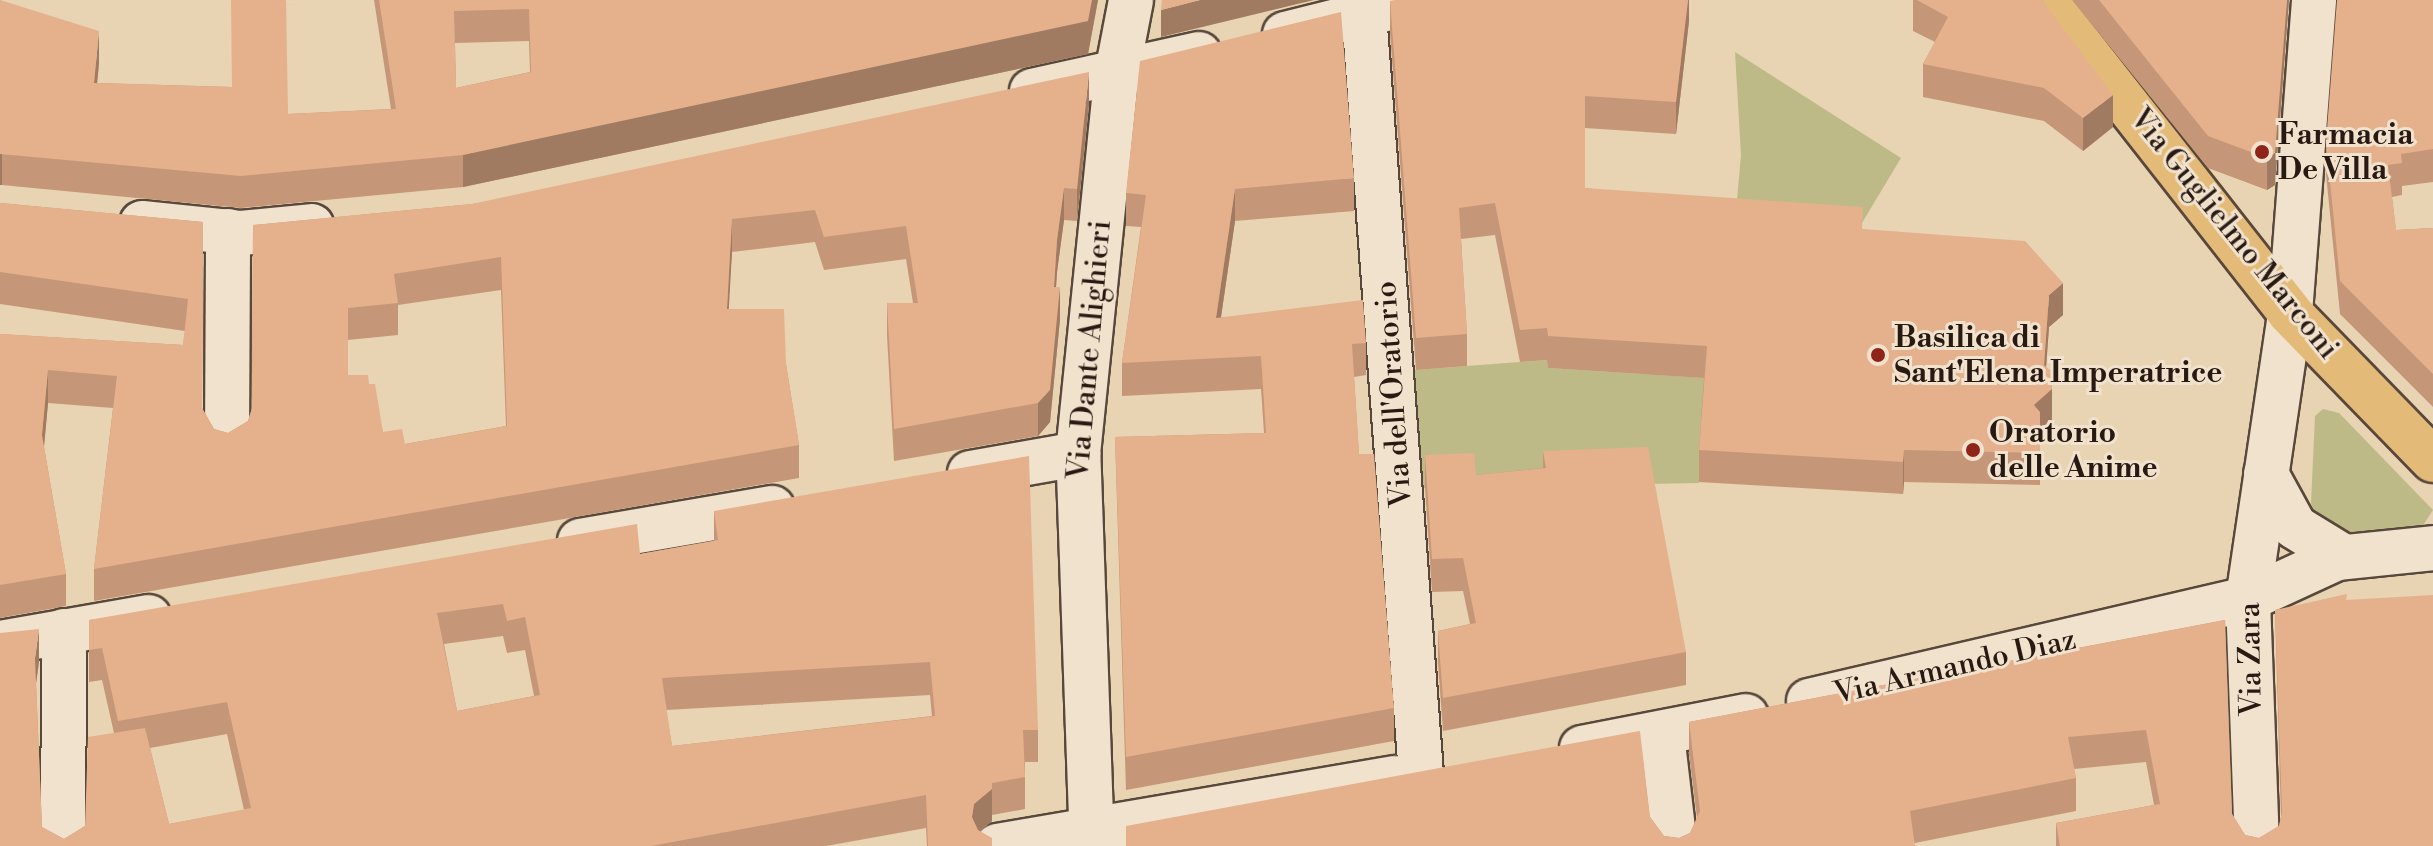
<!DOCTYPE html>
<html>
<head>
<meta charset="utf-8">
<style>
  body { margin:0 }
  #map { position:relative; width:2433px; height:846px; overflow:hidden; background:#e8d3b2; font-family:"Libre Bodoni",serif }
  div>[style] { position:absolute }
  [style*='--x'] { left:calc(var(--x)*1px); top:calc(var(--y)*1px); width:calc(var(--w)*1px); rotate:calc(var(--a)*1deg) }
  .green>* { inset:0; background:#beba87 }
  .roads { filter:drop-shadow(2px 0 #58483b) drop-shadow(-2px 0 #58483b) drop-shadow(0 2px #58483b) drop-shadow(0 -2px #58483b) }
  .minor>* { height:44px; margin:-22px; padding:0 22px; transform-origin:22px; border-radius:22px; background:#f0e2cd }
  .major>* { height:44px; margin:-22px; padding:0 22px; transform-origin:22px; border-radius:22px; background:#e4ba79 }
  .wall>* { inset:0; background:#c59778 }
  .shaded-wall>* { inset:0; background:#a07b62; transform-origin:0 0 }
  .building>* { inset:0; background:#e5b08c }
  .dots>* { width:22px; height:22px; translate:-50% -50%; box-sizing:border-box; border:4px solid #f0e2cd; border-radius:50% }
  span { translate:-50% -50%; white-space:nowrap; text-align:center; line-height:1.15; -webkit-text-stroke:6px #f0e2cd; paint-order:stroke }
  .poi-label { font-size:30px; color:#281913; font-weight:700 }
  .left { translate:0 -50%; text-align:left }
  .street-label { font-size:30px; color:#281913 }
</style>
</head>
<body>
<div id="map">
  <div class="green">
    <i style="clip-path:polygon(1735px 52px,1901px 158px,1862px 223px,1736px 211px,1741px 155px)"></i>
    <i style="clip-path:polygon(1547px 360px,1548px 368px,1707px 378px,1699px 483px,1422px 488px,1414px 370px)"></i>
    <i style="clip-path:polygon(2323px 409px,2339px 413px,2433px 510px,2420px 530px,2339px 534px,2316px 517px,2311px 503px,2315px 416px)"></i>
  </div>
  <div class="roads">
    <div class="minor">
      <i style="--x:1364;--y:14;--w:761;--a:85.71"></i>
      <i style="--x:1285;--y:34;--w:140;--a:-14"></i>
      <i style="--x:1032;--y:91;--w:171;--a:-12.5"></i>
      <i style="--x:142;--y:223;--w:100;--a:5.8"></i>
      <i style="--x:241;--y:233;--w:71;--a:-5.6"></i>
      <i style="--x:227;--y:440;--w:209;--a:-89.7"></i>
      <i style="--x:970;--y:473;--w:110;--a:-10"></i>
      <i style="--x:2266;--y:474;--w:60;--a:61.3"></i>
      <i style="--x:2295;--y:527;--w:57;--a:31.5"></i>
      <i style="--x:580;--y:541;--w:195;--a:-9.8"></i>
      <i style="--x:0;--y:643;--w:151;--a:-9.9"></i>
      <i style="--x:1809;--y:701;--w:451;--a:-13.1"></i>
      <i style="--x:2248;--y:599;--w:98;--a:-24.7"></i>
      <i style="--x:2337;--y:558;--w:97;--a:-5.9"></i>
      <i style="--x:1662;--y:735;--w:112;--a:83.3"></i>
      <i style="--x:1582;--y:748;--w:167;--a:-11"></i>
      <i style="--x:63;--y:846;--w:215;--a:-89.7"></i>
      <i style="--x:997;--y:846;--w:404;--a:-9.7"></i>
      <i style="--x:1092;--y:846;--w:392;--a:-92"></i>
      <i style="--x:1078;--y:454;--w:383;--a:-84.2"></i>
      <i style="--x:1117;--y:73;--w:74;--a:-79.1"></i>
      <i style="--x:2257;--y:846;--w:247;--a:-92.1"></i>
      <i style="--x:2248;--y:599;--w:289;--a:-81.6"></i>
      <i style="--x:2290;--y:313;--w:314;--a:-85.6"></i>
    </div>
    <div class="major">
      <i style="--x:2045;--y:0;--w:397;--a:51.9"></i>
      <i style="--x:2290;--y:313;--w:205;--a:45.8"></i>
    </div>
  </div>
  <div class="wall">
    <i style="clip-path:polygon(evenodd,0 0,99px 63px,97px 83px,232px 87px,288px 114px,391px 109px,374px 0,1098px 0,1088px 54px,463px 187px,241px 208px,2px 185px,0 0,529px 41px,530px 72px,456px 88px,455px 43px,529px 41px)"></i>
    <i style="clip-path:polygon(1689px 0,1689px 21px,1676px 134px,1585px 128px,1585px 188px,1863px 229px,2063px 315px,2049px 327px,2046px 367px,2052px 421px,2040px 431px,2040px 485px,1904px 482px,1903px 494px,1699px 482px,1699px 450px,1704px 378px,1548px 368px,1547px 360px,1520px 362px,1495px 235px,1461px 239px,1467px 334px,1467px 366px,1416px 370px,1390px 33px,1390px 1px)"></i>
    <i style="clip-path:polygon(1913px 0,2042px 0,2113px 127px,2083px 151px,2044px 121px,1923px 97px,1923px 64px,1935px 42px,1913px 31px)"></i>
    <i style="clip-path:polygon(2072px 0,2289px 0,2275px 185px,2267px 190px,2208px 168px)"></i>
    <i style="clip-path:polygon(2433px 0,2433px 182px,2402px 186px,2402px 195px,2392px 197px,2396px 230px,2433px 228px,2433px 407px,2340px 314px,2326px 174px,2326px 142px)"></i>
    <i style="clip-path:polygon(evenodd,1089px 105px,1077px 221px,1064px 220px,1057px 272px,1056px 287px,1060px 319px,1050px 422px,1038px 436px,894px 461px,887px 336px,887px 303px,913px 303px,906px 259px,824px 270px,815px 242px,732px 252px,728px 309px,786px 364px,799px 445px,799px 478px,94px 601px,94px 569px,113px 408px,48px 403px,44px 447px,66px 574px,66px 606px,0 618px,0 334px,183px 345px,185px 331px,0 304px,0 203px,203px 222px,202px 408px,214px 429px,228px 433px,248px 421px,252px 408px,253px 225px,472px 204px,1089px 105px,501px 290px,506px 426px,405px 444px,383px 432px,369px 384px,348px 375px,348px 340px,398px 335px,398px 305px,501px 290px)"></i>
    <i style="clip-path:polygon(1354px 178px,1354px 211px,1235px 221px,1221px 317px,1366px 343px,1366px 375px,1354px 377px,1359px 454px,1394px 708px,1394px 741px,1126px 790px,1115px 437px,1264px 433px,1261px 389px,1122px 396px,1122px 363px,1141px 227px,1126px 226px,1126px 193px)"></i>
    <i style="clip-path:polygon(1543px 451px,1686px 652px,1686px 685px,1443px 731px,1438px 664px,1438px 631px,1470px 624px,1463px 591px,1432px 592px,1425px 488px,1425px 455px,1476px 475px,1543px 468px)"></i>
    <i style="clip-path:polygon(evenodd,714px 511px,1038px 730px,1038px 762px,1025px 762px,1025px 809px,992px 815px,992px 821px,980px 831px,992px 846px,927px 846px,926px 828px,826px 846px,0 846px,39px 662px,36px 683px,42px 827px,64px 839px,85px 826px,114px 733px,102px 680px,89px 682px,89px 620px,640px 554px,714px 541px,714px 511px,503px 636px,507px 653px,525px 650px,534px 696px,457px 711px,444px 644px,503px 636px,714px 511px,930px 695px,932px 716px,672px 746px,666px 710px,930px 695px,714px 511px,227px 734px,244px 810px,169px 824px,150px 748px,227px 734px)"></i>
    <i style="clip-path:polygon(2347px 600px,2433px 846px,2056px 846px,2056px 823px,2154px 805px,2146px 762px,2074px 769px,2076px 778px,2076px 811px,1915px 843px,1126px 846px,1650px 817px,1664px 836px,1679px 838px,1690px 833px,1697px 818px,1689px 754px,1689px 722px,2225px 620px,2232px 814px,2245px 835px,2259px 838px,2279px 826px,2281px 817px,2275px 610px)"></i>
  </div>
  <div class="shaded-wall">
    <i style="clip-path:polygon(1092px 0,1098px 0,1088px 54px,463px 187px,463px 155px)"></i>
    <i style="clip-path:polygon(1200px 0,1314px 0,1161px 37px,1161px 10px)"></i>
    <i style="clip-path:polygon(1688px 0,1689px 0,1689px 21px,1676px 134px,1676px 102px)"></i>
    <i style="clip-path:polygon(2287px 0,2289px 0,2275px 185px,2267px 190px,2267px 158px)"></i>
    <i style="clip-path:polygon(99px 31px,99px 63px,94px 116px,94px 83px)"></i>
    <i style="clip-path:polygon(1089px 72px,1089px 105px,1077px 221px,1077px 189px)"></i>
    <i style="clip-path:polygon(2113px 95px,2113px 127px,2083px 151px,2083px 118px)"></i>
    <i style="left:2px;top:153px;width:32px;height:2px;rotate:90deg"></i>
    <i style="clip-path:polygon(1064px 188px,1064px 220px,1057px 272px,1054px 319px,1054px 287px,1057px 240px)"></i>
    <i style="clip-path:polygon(1235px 189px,1235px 221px,1216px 351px,1216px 318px)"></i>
    <i style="clip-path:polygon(732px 219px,732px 252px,727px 341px,727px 309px)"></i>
    <i style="clip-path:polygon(2063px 283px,2063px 315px,2049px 327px,2044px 396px,2052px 372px,2052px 421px,2040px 431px,2040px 485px,2040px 431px,2034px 405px,2044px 365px,2049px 295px)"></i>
    <i style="clip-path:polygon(1060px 287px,1060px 319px,1050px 422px,1038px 436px,1038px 403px)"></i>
    <i style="clip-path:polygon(48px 370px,48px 403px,42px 467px,42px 435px)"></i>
    <i style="clip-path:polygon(1904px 450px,1904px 482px,1903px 494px,1903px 462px)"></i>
    <i style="clip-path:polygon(39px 629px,39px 662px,35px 691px,35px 658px)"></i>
    <i style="clip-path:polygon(992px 789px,992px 821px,974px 837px,972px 817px,974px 804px)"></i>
  </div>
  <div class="building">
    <i style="clip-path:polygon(evenodd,0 0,99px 31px,94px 83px,232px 87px,231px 0,286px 0,288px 114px,396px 109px,379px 0,1092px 0,1088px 21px,463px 155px,241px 176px,0 154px,0 0,529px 9px,531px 72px,456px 88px,454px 11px,529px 9px)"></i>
    <i style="clip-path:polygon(1162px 0,1200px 0,1161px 10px)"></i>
    <i style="clip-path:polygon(1395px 0,1688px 0,1676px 102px,1585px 96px,1585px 188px,1863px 207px,1862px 229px,2025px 241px,2063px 283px,2049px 295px,2044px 365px,2052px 372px,2052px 389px,2034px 405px,2040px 412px,2040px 453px,1904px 450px,1903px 462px,1699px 450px,1707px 346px,1548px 336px,1547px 328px,1520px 330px,1495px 203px,1459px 208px,1467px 334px,1416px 338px,1390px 1px)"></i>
    <i style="clip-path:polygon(1917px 0,2042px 0,2113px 95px,2083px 118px,2044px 88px,1923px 64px,1948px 17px)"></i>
    <i style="clip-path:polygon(2099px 0,2287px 0,2275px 153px,2267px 158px,2208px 136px)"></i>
    <i style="clip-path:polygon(2337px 0,2433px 0,2433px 149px,2401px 154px,2402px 163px,2388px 165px,2396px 230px,2433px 228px,2433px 374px,2340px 281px,2326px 142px)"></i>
    <i style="clip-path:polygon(1341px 12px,1354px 178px,1235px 189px,1216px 318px,1363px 300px,1366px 343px,1352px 344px,1359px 454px,1374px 454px,1394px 708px,1126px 757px,1115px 437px,1266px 433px,1261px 356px,1122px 363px,1146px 195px,1126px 193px,1140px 61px)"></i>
    <i style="clip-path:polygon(evenodd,1089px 72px,1077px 189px,1064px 188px,1057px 240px,1054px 287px,1060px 287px,1050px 390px,1038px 403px,894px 429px,887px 303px,918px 303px,906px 226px,824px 237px,815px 210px,732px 219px,727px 309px,784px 309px,786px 364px,799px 445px,94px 569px,117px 376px,48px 370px,42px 435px,66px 574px,0 585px,0 334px,183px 345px,188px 299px,0 272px,0 203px,203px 222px,202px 408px,214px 429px,228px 433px,248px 421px,252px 408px,253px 225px,472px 204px,1089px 72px,501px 257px,507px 426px,405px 444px,402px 429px,383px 432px,375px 384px,369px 384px,368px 375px,348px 375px,348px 308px,398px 303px,394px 274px,501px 257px)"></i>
    <i style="clip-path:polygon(1648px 447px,1686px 652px,1443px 698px,1438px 631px,1476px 623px,1463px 558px,1432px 559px,1425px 455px,1474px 453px,1476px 475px,1546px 468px,1543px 451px)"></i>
    <i style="clip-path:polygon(evenodd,1029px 456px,1038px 730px,1023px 730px,1025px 777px,992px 783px,992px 789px,974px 804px,972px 817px,978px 830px,992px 838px,992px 846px,928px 846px,926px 795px,651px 846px,0 846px,0 633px,39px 629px,35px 658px,42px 827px,64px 839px,85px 826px,88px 737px,145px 728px,169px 824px,251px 808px,227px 702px,118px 721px,102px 648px,89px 650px,89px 620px,637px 524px,640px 554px,718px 540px,714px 511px,1029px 456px,503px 604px,507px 621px,525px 617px,540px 695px,457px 711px,437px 613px,503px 604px,1029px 456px,930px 662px,935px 716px,672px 746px,662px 678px,930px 662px)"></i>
    <i style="clip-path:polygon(2347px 594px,2346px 600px,2433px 595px,2433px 846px,2060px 846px,2056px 823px,2160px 804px,2146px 730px,2068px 737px,2076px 778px,1910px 811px,1915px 846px,1126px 846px,1126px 826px,1640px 731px,1650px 817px,1664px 836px,1679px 838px,1690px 833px,1700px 811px,1689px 722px,2225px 620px,2232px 814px,2245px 835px,2259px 838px,2279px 826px,2282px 812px,2275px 610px)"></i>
  </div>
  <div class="dots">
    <i style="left:2262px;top:152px;background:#8f2418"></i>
    <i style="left:1878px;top:355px;background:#8f2418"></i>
    <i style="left:1973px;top:450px;background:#8f2418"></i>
  </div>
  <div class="poi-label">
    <span class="left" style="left:2278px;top:152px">Farmacia<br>De Villa</span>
    <span class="left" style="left:1894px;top:355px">Basilica di<br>Sant'Elena Imperatrice</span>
    <span class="left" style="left:1989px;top:450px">Oratorio<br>delle Anime</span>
  </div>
  <div class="street-label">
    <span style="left:2234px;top:234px;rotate:51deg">Via Guglielmo Marconi</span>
    <span style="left:1090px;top:350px;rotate:-85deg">Via Dante Alighieri</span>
    <span style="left:1394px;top:394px;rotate:-94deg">Via dell'Oratorio</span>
    <span style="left:2251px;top:659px;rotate:-91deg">Via Zara</span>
    <span style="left:1955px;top:667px;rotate:-13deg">Via Armando Diaz</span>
  </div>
</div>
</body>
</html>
